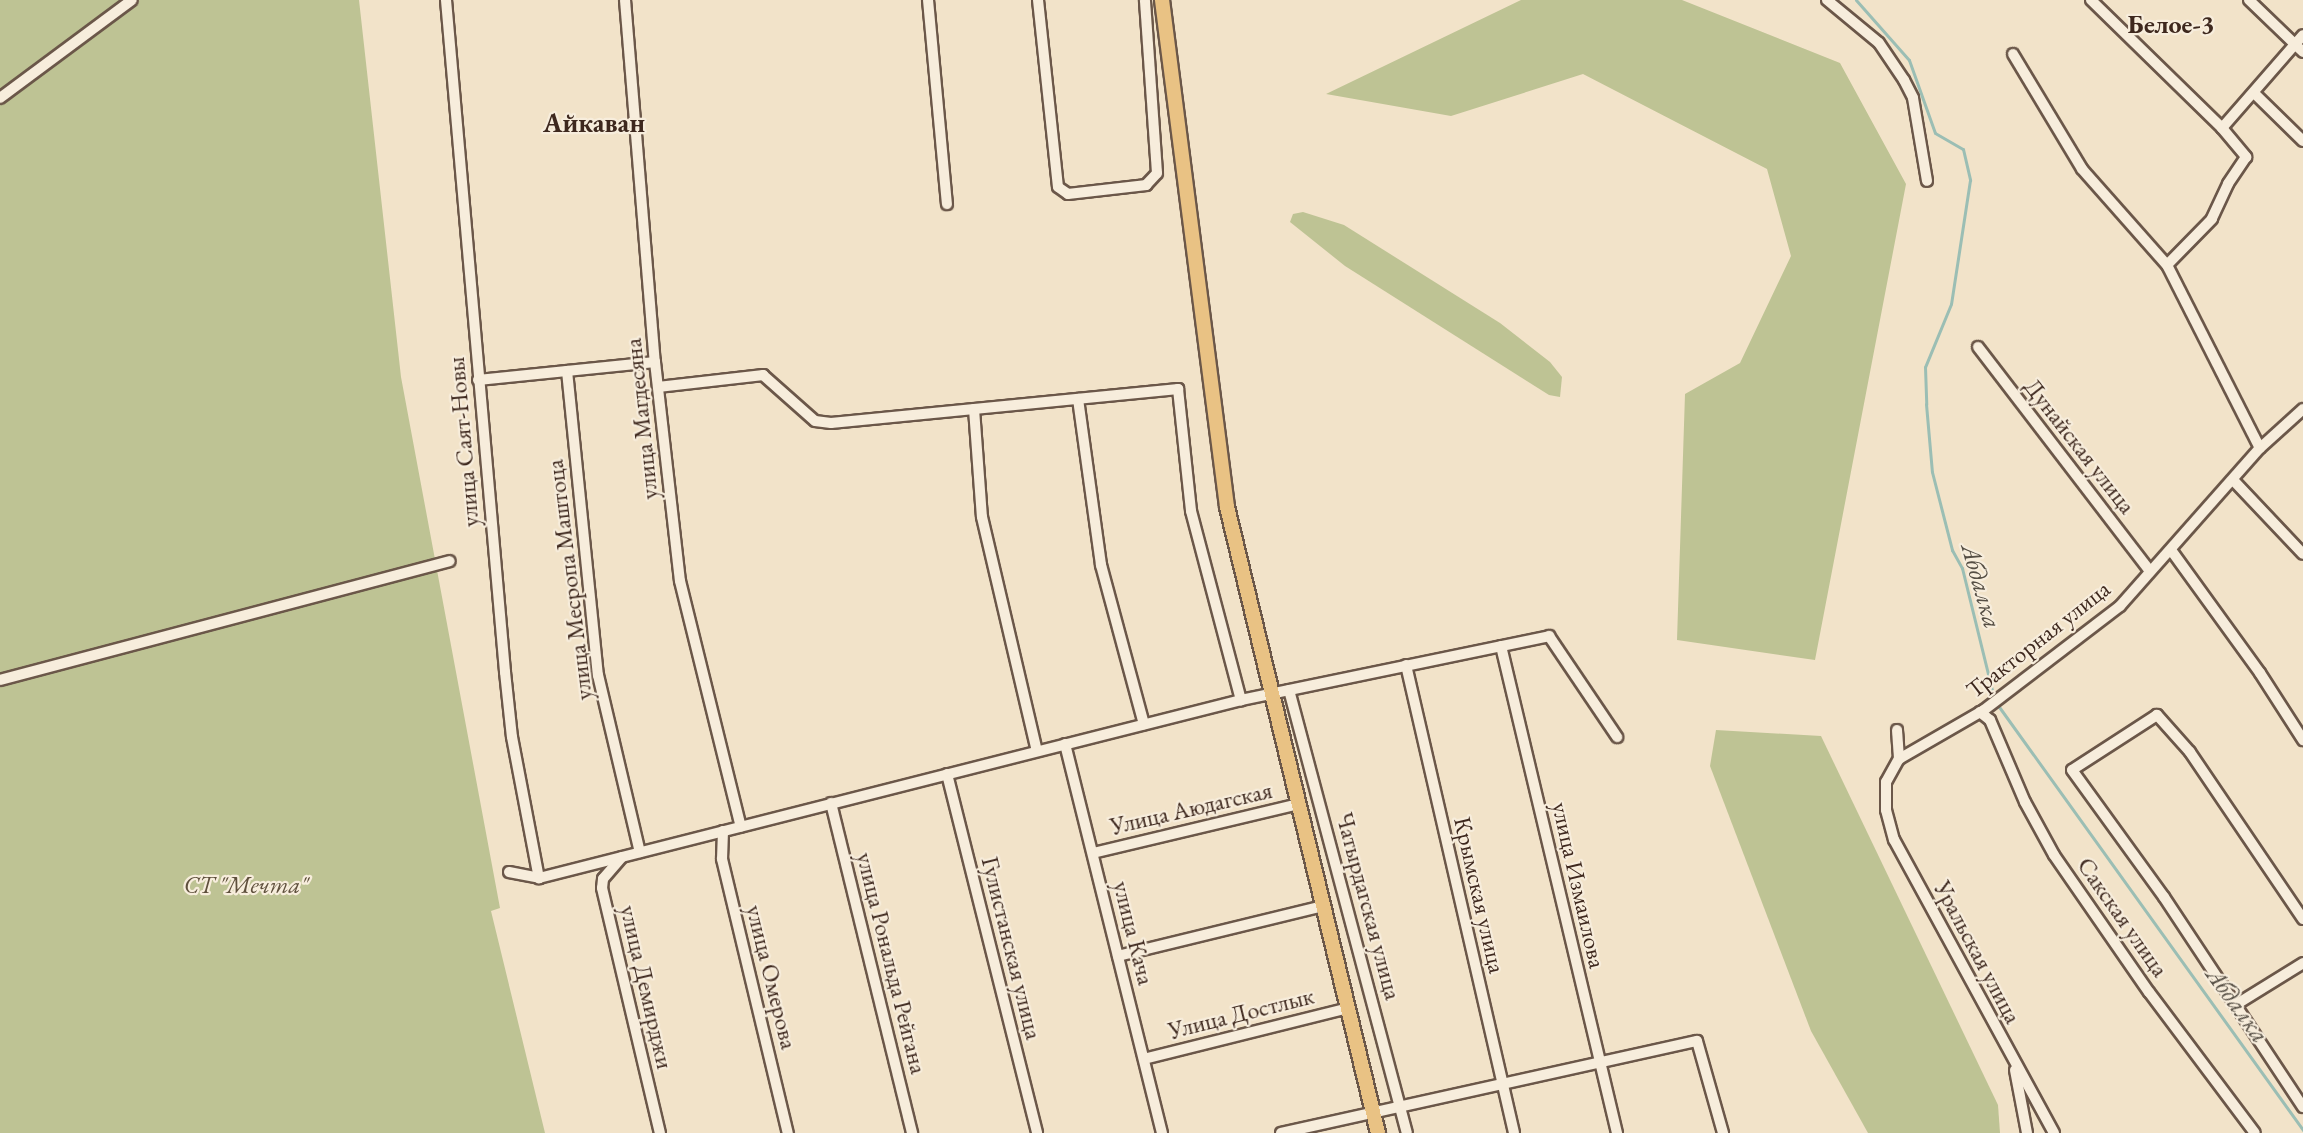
<!DOCTYPE html>
<html>
<head>
<meta charset="utf-8">
<style>
  body { margin:0 }
  #map { position:relative; width:2303px; height:1133px; overflow:hidden; background:#f2e3c9; font-family:"EB Garamond",serif }
  div>[style] { position:absolute }
  [style*='--x'] { left:calc(var(--x)*1px); top:calc(var(--y)*1px); width:calc(var(--w)*1px); rotate:calc(var(--a)*1deg) }
  .green>* { inset:0; background:#bec394 }
  .stream>* { height:3px; margin:-1.5px; padding:0 1.5px; transform-origin:1.5px; border-radius:1.5px; background:#9bbeb4 }
  .roads { filter:drop-shadow(2px 0 #6b5749) drop-shadow(-2px 0 #6b5749) drop-shadow(0 2px #6b5749) drop-shadow(0 -2px #6b5749) }
  .minor>* { height:10px; margin:-5px; padding:0 5px; transform-origin:5px; border-radius:5px; background:#f7eddc }
  .major>* { height:14px; margin:-7px; padding:0 7px; transform-origin:7px; border-radius:7px; background:#e9c284 }
  span { translate:-50% -50%; white-space:nowrap; text-align:center; line-height:1.15; -webkit-text-stroke:4.5px #f7eddc; paint-order:stroke }
  .street-label { font-size:24px; color:#3e281e }
  .park-label { font-size:24px; color:#5e4f3c; font-style:italic }
  .neighbourhood-label { font-size:26px; color:#3e281e; font-weight:700 }
  .water-label { font-size:26px; color:#554e44; font-style:italic }
  .quarter-label { font-size:27px; color:#3e281e; font-weight:700 }
</style>
</head>
<body>
<div id="map">
  <div class="green">
    <i style="clip-path:polygon(0 0,359px 0,401px 377px,500px 908px,491px 911px,545px 1133px,0 1133px)"></i>
    <i style="clip-path:polygon(1521px 0,1682px 0,1840px 63px,1906px 184px,1815px 660px,1677px 640px,1685px 394px,1740px 363px,1791px 256px,1767px 169px,1583px 74px,1451px 116px,1326px 94px)"></i>
    <i style="clip-path:polygon(1303px 212px,1344px 225px,1500px 323px,1550px 362px,1562px 377px,1560px 397px,1549px 395px,1345px 266px,1290px 222px,1293px 214px)"></i>
    <i style="clip-path:polygon(1716px 730px,1821px 736px,1998px 1105px,2000px 1133px,1868px 1133px,1811px 1031px,1710px 766px)"></i>
  </div>
  <div class="stream">
    <i style="--x:1856;--y:0;--w:80;--a:48.5"></i>
    <i style="--x:1909;--y:60;--w:77;--a:70.4"></i>
    <i style="--x:1935;--y:133;--w:32;--a:30"></i>
    <i style="--x:1963;--y:149;--w:32;--a:77"></i>
    <i style="--x:1970;--y:180;--w:125;--a:98.7"></i>
    <i style="--x:1951;--y:304;--w:68;--a:112.4"></i>
    <i style="--x:1925;--y:367;--w:37;--a:88"></i>
    <i style="--x:1926;--y:404;--w:68;--a:85"></i>
    <i style="--x:1932;--y:472;--w:81;--a:75.6"></i>
    <i style="--x:1952;--y:550;--w:21;--a:61"></i>
    <i style="--x:1962;--y:568;--w:134;--a:76.2"></i>
    <i style="--x:1997;--y:704;--w:525;--a:54.31"></i>
  </div>
  <div class="roads">
    <div class="minor">
      <i style="--x:446;--y:0;--w:675;--a:84.98"></i>
      <i style="--x:505;--y:672;--w:65;--a:83.9"></i>
      <i style="--x:512;--y:737;--w:144;--a:79.2"></i>
      <i style="--x:625;--y:0;--w:363;--a:85.3"></i>
      <i style="--x:655;--y:362;--w:220;--a:83.5"></i>
      <i style="--x:680;--y:581;--w:253;--a:76.1"></i>
      <i style="--x:928;--y:0;--w:205;--a:84.7"></i>
      <i style="--x:1038;--y:0;--w:188;--a:83.9"></i>
      <i style="--x:1058;--y:187;--w:12;--a:35"></i>
      <i style="--x:1068;--y:194;--w:79;--a:-6.6"></i>
      <i style="--x:1146;--y:185;--w:16;--a:-47"></i>
      <i style="--x:1157;--y:173;--w:173;--a:-94"></i>
      <i style="--x:1827;--y:0;--w:67;--a:39.6"></i>
      <i style="--x:1879;--y:43;--w:45;--a:56"></i>
      <i style="--x:1904;--y:80;--w:20;--a:63"></i>
      <i style="--x:1913;--y:98;--w:84;--a:80.4"></i>
      <i style="--x:2091;--y:0;--w:183;--a:44.3"></i>
      <i style="--x:2222;--y:128;--w:38;--a:50"></i>
      <i style="--x:2246;--y:157;--w:32;--a:124"></i>
      <i style="--x:2228;--y:184;--w:38;--a:115"></i>
      <i style="--x:2212;--y:219;--w:64;--a:134.4"></i>
      <i style="--x:2249;--y:0;--w:75;--a:43.9"></i>
      <i style="--x:2013;--y:54;--w:134;--a:59"></i>
      <i style="--x:2082;--y:169;--w:128;--a:48.5"></i>
      <i style="--x:2167;--y:265;--w:205;--a:63.1"></i>
      <i style="--x:2255;--y:94;--w:67;--a:44.4"></i>
      <i style="--x:0;--y:98;--w:164;--a:-36.6"></i>
      <i style="--x:2222;--y:128;--w:123;--a:-48.9"></i>
      <i style="--x:1978;--y:347;--w:281;--a:52.5"></i>
      <i style="--x:567;--y:371;--w:306;--a:84.2"></i>
      <i style="--x:598;--y:675;--w:182;--a:76.7"></i>
      <i style="--x:478;--y:380;--w:178;--a:-5.8"></i>
      <i style="--x:658;--y:387;--w:106;--a:-6.5"></i>
      <i style="--x:763;--y:375;--w:69;--a:41.5"></i>
      <i style="--x:815;--y:421;--w:16;--a:7"></i>
      <i style="--x:831;--y:423;--w:349;--a:-5.6"></i>
      <i style="--x:1178;--y:389;--w:123;--a:83.9"></i>
      <i style="--x:1191;--y:511;--w:196;--a:75.2"></i>
      <i style="--x:1078;--y:399;--w:168;--a:82.1"></i>
      <i style="--x:1101;--y:565;--w:165;--a:74.9"></i>
      <i style="--x:974;--y:409;--w:108;--a:85.8"></i>
      <i style="--x:982;--y:517;--w:240;--a:76.8"></i>
      <i style="--x:2234;--y:481;--w:100;--a:46.6"></i>
      <i style="--x:2171;--y:550;--w:152;--a:54.1"></i>
      <i style="--x:2260;--y:673;--w:80;--a:57.3"></i>
      <i style="--x:1501;--y:646;--w:501;--a:76.6"></i>
      <i style="--x:1406;--y:665;--w:480;--a:77"></i>
      <i style="--x:0;--y:680;--w:465;--a:-14.8"></i>
      <i style="--x:1289;--y:690;--w:458;--a:75.1"></i>
      <i style="--x:1980;--y:712;--w:13;--a:39"></i>
      <i style="--x:1990;--y:720;--w:89;--a:66.9"></i>
      <i style="--x:2025;--y:802;--w:60;--a:61.3"></i>
      <i style="--x:2054;--y:855;--w:167;--a:55.3"></i>
      <i style="--x:2149;--y:992;--w:176;--a:53.1"></i>
      <i style="--x:1897;--y:730;--w:29;--a:86"></i>
      <i style="--x:1065;--y:744;--w:401;--a:76"></i>
      <i style="--x:947;--y:774;--w:370;--a:75.9"></i>
      <i style="--x:831;--y:803;--w:340;--a:76.2"></i>
      <i style="--x:723;--y:831;--w:28;--a:92"></i>
      <i style="--x:722;--y:859;--w:282;--a:76.5"></i>
      <i style="--x:1093;--y:853;--w:211;--a:-13.4"></i>
      <i style="--x:622;--y:857;--w:29;--a:131"></i>
      <i style="--x:603;--y:879;--w:9;--a:96"></i>
      <i style="--x:602;--y:888;--w:252;--a:76.7"></i>
      <i style="--x:509;--y:872;--w:31;--a:11"></i>
      <i style="--x:539;--y:878;--w:724;--a:-14.23"></i>
      <i style="--x:1241;--y:700;--w:315;--a:-11.7"></i>
      <i style="--x:1549;--y:636;--w:122;--a:56"></i>
      <i style="--x:2303;--y:919;--w:202;--a:-124.1"></i>
      <i style="--x:2190;--y:752;--w:50;--a:-131.7"></i>
      <i style="--x:2157;--y:715;--w:101;--a:147.1"></i>
      <i style="--x:2072;--y:770;--w:157;--a:54.1"></i>
      <i style="--x:2164;--y:897;--w:252;--a:56.5"></i>
      <i style="--x:1118;--y:956;--w:211;--a:-13.7"></i>
      <i style="--x:2237;--y:1004;--w:78;--a:-31.8"></i>
      <i style="--x:1144;--y:1059;--w:210;--a:-14"></i>
      <i style="--x:2015;--y:1070;--w:64;--a:79.2"></i>
      <i style="--x:1281;--y:1133;--w:426;--a:-12.5"></i>
      <i style="--x:1697;--y:1041;--w:96;--a:74.2"></i>
      <i style="--x:2054;--y:1133;--w:334;--a:-118.6"></i>
      <i style="--x:1894;--y:840;--w:31;--a:-105"></i>
      <i style="--x:1886;--y:810;--w:28;--a:-90"></i>
      <i style="--x:1886;--y:782;--w:26;--a:-61"></i>
      <i style="--x:1899;--y:759;--w:98;--a:-30"></i>
      <i style="--x:1984;--y:710;--w:171;--a:-37.4"></i>
      <i style="--x:2120;--y:606;--w:211;--a:-48.5"></i>
      <i style="--x:2260;--y:448;--w:58;--a:-42.2"></i>
    </div>
    <div class="major">
      <i style="--x:1162;--y:0;--w:511;--a:82.69"></i>
      <i style="--x:1227;--y:507;--w:644;--a:76.44"></i>
    </div>
  </div>
  <div class="street-label">
    <span style="left:641px;top:419px;rotate:-96deg">улица Магдесяна</span>
    <span style="left:463px;top:442px;rotate:-95deg">улица Саят-Новы</span>
    <span style="left:2080px;top:446px;rotate:52deg">Дунайская улица</span>
    <span style="left:569px;top:580px;rotate:-97deg">улица Месропа Маштоца</span>
    <span style="left:2038px;top:639px;rotate:-38deg">Тракторная улица</span>
    <span style="left:1191px;top:808px;rotate:-13deg">Улица Аюдагская</span>
    <span style="left:1579px;top:885px;rotate:77deg">улица Измаилова</span>
    <span style="left:1480px;top:895px;rotate:77deg">Крымская улица</span>
    <span style="left:1369px;top:906px;rotate:75deg">Чатырдагская улица</span>
    <span style="left:2123px;top:917px;rotate:55deg">Сакская улица</span>
    <span style="left:1134px;top:933px;rotate:76deg">улица Кача</span>
    <span style="left:1012px;top:948px;rotate:76deg">Гулистанская улица</span>
    <span style="left:1978px;top:952px;rotate:62deg">Уральская улица</span>
    <span style="left:892px;top:963px;rotate:76deg">улица Рональда Рейгана</span>
    <span style="left:772px;top:977px;rotate:76deg">улица Омерова</span>
    <span style="left:647px;top:987px;rotate:77deg">улица Демирджи</span>
    <span style="left:1241px;top:1013px;rotate:-14deg">Улица Достлык</span>
  </div>
  <div class="park-label">
    <span style="left:246px;top:885px">СТ "Мечта"</span>
  </div>
  <div class="neighbourhood-label">
    <span style="left:2171px;top:25px">Белое-3</span>
  </div>
  <div class="water-label">
    <span style="left:1981px;top:586px;rotate:74deg">Абдалка</span>
    <span style="left:2237px;top:1005px;rotate:54deg">Абдалка</span>
  </div>
  <div class="quarter-label">
    <span style="left:594px;top:123px">Айкаван</span>
  </div>
</div>
</body>
</html>
